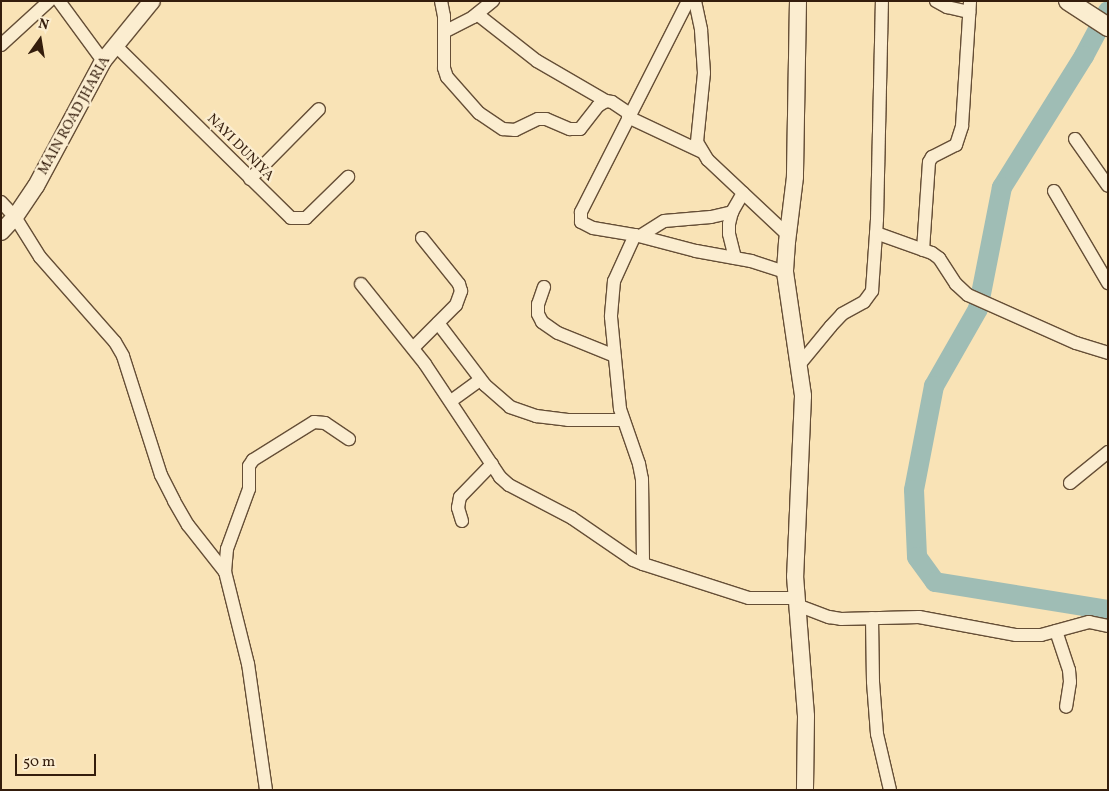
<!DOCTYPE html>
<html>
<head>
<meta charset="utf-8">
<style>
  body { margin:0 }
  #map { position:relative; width:1109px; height:791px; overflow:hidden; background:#f9e3b6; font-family:Vollkorn,serif }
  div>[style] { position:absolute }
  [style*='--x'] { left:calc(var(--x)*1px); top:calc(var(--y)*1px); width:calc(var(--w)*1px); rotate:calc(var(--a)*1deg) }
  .river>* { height:20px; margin:-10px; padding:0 10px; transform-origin:10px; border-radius:10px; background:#9fbdb5 }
  .roads { filter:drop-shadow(1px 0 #654e36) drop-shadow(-1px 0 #654e36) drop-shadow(0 1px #654e36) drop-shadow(0 -1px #654e36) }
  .minor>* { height:12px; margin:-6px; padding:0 6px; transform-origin:6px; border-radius:6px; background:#fbedd0 }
  .tertiary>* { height:16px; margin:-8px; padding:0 8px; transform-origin:8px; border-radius:8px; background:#fbedd0 }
  .secondary>* { height:18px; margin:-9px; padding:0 9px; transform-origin:9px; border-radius:9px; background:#fbedd0 }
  span { translate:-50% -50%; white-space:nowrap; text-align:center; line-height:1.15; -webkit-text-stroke:4.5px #fbedd0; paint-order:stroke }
  .street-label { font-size:14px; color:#341d0c }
  .frame { position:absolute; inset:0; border:2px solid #341d0c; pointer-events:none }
  .north { position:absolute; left:15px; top:15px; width:50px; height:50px; -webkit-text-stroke:4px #fbedd0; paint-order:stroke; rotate:13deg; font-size:14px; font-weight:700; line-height:20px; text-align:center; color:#341d0c }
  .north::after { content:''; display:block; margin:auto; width:18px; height:22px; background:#341d0c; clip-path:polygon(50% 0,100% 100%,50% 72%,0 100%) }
  .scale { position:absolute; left:15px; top:754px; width:81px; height:22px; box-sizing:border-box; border:2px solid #341d0c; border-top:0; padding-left:6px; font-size:15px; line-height:18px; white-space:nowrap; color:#341d0c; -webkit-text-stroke:4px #fbedd0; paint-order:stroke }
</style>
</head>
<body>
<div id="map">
  <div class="river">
    <i style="--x:1108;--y:11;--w:51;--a:118.1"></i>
    <i style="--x:1084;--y:56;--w:155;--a:122"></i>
    <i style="--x:1002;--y:187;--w:124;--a:101.1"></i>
    <i style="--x:978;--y:309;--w:89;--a:119.7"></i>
    <i style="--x:934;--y:386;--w:106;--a:100.9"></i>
    <i style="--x:914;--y:490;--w:67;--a:87.4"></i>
    <i style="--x:917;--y:557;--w:31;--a:54"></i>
    <i style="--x:935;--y:582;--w:175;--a:9.2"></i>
  </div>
  <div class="roads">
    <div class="minor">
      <i style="--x:59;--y:1;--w:74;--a:53.7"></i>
      <i style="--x:441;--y:1;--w:15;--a:79"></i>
      <i style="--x:444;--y:16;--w:52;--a:90"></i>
      <i style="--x:444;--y:68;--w:9;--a:72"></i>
      <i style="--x:447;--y:77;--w:48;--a:48.4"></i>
      <i style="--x:479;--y:113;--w:29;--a:34"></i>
      <i style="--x:503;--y:129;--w:12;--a:5"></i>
      <i style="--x:515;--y:130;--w:25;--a:-26"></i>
      <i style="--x:538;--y:119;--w:8;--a:0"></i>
      <i style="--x:546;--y:119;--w:26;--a:23"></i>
      <i style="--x:570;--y:129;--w:10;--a:0"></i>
      <i style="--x:580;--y:129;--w:29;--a:-52"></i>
      <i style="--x:598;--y:106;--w:9;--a:-32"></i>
      <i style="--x:606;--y:101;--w:6;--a:9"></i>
      <i style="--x:612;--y:102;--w:22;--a:34"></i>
      <i style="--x:688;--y:1;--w:237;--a:116.9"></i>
      <i style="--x:581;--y:212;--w:10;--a:90"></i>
      <i style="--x:581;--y:222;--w:13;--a:27"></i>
      <i style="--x:593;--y:228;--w:43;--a:9.5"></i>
      <i style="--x:635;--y:235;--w:63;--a:14.7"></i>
      <i style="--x:696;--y:251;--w:56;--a:10.3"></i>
      <i style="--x:751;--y:261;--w:36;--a:18"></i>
      <i style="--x:695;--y:1;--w:30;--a:78"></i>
      <i style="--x:701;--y:30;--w:43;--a:86"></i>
      <i style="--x:704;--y:73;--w:69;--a:95.8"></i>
      <i style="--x:697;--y:142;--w:21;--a:59"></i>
      <i style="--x:708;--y:160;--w:110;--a:43.2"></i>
      <i style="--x:936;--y:1;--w:13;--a:29"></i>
      <i style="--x:947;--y:7;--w:23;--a:13"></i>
      <i style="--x:477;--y:14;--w:76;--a:38.1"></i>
      <i style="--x:537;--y:61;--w:80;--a:30.1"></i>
      <i style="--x:444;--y:32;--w:33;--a:-27"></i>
      <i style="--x:473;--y:17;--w:26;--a:-39"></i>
      <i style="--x:1;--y:45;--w:65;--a:-42.5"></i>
      <i style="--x:116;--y:46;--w:245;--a:44.5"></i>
      <i style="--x:291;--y:218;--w:15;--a:0"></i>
      <i style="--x:306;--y:218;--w:59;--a:-44.3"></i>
      <i style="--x:628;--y:117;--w:80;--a:25.3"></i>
      <i style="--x:1075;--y:139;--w:57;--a:54.9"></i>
      <i style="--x:250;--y:179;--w:98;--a:-45.4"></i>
      <i style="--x:1054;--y:191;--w:107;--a:59.6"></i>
      <i style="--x:1;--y:202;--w:21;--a:47"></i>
      <i style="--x:15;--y:217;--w:47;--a:58"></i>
      <i style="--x:40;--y:257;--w:113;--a:48.6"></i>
      <i style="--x:115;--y:342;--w:16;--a:60"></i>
      <i style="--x:123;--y:356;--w:125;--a:72.3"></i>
      <i style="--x:161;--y:475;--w:29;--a:63"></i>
      <i style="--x:174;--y:501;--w:28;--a:60"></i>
      <i style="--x:188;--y:525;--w:60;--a:51.8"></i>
      <i style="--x:876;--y:233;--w:59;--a:19.7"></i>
      <i style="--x:932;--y:253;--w:9;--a:36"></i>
      <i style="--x:939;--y:258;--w:31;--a:57"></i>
      <i style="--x:956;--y:284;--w:16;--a:43"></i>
      <i style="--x:968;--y:295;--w:118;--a:24"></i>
      <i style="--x:1076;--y:343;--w:34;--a:17"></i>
      <i style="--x:635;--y:235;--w:51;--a:114.5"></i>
      <i style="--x:614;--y:281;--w:36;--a:95"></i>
      <i style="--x:611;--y:317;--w:92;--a:84.4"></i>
      <i style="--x:620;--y:409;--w:58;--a:70.9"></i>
      <i style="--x:639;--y:464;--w:15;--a:79"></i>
      <i style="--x:642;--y:479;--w:85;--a:89.3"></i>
      <i style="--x:640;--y:236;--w:28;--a:-32"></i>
      <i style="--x:664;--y:221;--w:47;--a:-4.9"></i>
      <i style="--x:711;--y:217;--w:22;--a:-13"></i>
      <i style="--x:923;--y:250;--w:88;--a:-86.1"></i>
      <i style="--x:929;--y:162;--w:6;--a:-59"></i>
      <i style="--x:932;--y:157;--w:27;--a:-27"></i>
      <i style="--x:956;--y:145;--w:20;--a:-72"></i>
      <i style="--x:962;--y:126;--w:125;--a:-86.3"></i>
      <i style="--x:735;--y:258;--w:25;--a:-104"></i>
      <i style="--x:729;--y:234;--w:10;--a:-90"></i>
      <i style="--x:729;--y:224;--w:12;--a:-76"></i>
      <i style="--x:732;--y:212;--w:22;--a:-60"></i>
      <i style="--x:361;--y:284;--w:102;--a:51.3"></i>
      <i style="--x:425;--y:364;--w:136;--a:56.4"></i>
      <i style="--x:500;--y:477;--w:12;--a:42"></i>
      <i style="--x:509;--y:485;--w:71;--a:27.6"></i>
      <i style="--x:572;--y:518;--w:74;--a:34.5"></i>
      <i style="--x:633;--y:560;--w:11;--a:22"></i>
      <i style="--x:643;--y:564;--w:111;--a:17.8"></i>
      <i style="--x:749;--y:598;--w:47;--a:0"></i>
      <i style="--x:544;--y:287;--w:18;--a:109"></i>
      <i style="--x:538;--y:304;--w:10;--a:90"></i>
      <i style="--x:538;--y:314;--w:9;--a:63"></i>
      <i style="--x:542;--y:322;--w:19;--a:35"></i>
      <i style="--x:558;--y:333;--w:61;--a:22"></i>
      <i style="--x:438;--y:323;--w:78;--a:52.8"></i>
      <i style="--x:485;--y:385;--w:33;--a:41"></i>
      <i style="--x:510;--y:407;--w:28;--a:19"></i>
      <i style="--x:536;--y:416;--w:32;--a:7"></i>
      <i style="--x:568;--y:420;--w:54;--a:0"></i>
      <i style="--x:413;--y:348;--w:61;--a:-45"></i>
      <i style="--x:456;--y:305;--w:15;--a:-70"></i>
      <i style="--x:461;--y:291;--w:7;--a:-106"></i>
      <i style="--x:459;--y:284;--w:59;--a:-128.8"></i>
      <i style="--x:799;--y:365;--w:50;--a:-50.6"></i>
      <i style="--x:831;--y:326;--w:16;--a:-47"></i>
      <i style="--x:842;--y:314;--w:25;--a:-29"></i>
      <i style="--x:864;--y:302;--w:14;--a:-54"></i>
      <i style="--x:872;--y:291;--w:72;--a:-86"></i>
      <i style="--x:877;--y:219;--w:218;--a:-88.7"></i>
      <i style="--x:451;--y:401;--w:36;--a:-36"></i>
      <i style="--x:1070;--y:483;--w:49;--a:-39.2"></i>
      <i style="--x:462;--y:521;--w:14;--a:-107"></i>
      <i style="--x:458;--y:508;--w:11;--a:-80"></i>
      <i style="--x:460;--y:497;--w:46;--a:-45.9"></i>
      <i style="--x:797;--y:605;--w:34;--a:21"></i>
      <i style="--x:829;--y:617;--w:12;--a:9"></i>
      <i style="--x:841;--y:619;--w:78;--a:-1.5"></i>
      <i style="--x:919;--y:617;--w:99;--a:10.5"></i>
      <i style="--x:1016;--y:635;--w:25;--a:0"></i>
      <i style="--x:1041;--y:635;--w:50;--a:-15.2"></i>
      <i style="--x:1089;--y:622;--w:19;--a:12"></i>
      <i style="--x:872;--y:618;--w:64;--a:89.1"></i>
      <i style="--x:873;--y:682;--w:52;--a:85.6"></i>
      <i style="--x:877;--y:734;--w:57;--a:76.9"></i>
      <i style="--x:1056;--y:631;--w:41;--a:71.6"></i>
      <i style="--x:1069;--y:670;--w:12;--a:85"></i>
      <i style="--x:1070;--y:682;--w:25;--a:99"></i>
      <i style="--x:266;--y:790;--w:127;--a:-98.1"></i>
      <i style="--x:248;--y:664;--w:95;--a:-104"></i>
      <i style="--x:225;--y:572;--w:23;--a:-85"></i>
      <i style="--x:227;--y:549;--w:64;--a:-69.9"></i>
      <i style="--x:249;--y:489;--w:23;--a:-90"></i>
      <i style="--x:249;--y:466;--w:7;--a:-56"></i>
      <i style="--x:253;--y:460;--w:72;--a:-31.9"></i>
      <i style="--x:314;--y:422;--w:11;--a:5"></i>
      <i style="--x:325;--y:423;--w:29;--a:34"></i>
    </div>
    <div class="tertiary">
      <i style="--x:798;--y:1;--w:176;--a:91"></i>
      <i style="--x:795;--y:177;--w:65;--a:97"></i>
      <i style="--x:787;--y:242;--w:30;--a:94"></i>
      <i style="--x:785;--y:272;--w:125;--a:81.7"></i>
      <i style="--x:803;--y:396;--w:180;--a:92.5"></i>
      <i style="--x:795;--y:576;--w:140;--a:85.5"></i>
      <i style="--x:806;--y:716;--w:74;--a:90.8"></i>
      <i style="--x:1;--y:232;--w:21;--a:-47"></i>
      <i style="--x:15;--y:217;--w:37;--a:-56"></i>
      <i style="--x:36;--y:186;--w:142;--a:-61.8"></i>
      <i style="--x:103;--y:61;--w:77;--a:-50.8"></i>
    </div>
    <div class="secondary">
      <i style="--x:1068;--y:1;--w:48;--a:33"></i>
    </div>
  </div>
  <div class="street-label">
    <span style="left:75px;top:116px;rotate:-61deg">MAIN ROAD JHARIA</span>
    <span style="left:240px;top:148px;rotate:45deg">NAYI DUNIYA</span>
  </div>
  <div class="frame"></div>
  <div class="north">N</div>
  <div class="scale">50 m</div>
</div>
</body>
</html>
